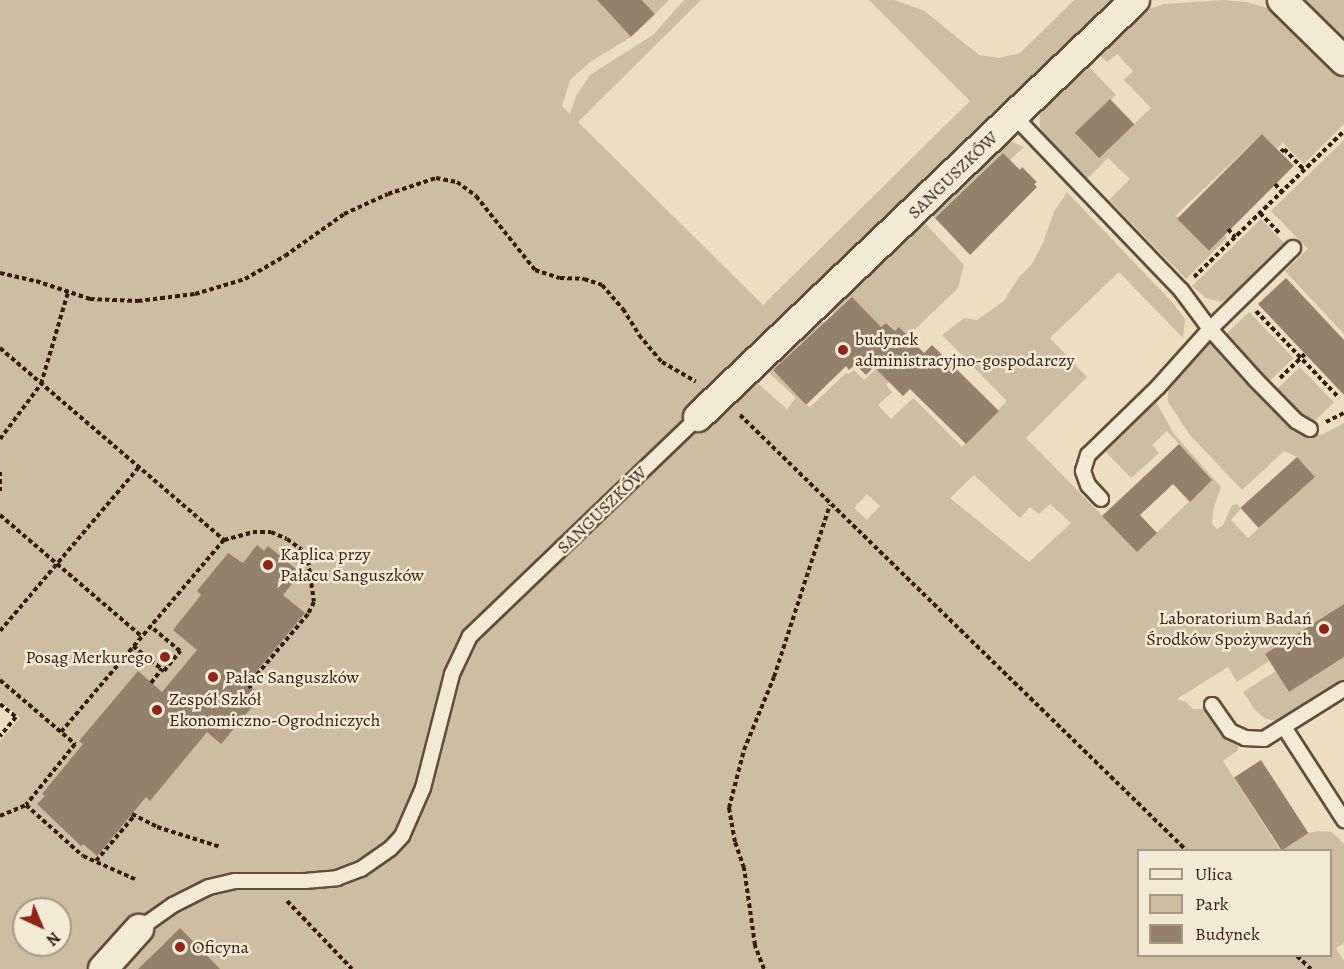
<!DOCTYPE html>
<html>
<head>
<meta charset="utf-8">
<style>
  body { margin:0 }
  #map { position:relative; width:1344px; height:969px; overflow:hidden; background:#ecdebf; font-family:Alegreya,serif }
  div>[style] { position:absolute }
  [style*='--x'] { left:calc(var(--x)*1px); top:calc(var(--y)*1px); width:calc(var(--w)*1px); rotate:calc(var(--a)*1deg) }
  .green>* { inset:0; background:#cdbda1; transform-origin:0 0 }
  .building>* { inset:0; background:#94816b; transform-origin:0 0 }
  .path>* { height:4px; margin-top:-2px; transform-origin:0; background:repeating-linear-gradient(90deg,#341d10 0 4.5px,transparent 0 7.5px) }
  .roads { filter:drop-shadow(2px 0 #624d3c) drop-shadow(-2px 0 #624d3c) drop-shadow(0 2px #624d3c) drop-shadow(0 -2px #624d3c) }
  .service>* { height:14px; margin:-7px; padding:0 7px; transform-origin:7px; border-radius:7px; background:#f3ead5 }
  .minor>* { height:28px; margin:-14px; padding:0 14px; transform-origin:14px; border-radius:14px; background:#f3ead5 }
  .dots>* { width:16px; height:16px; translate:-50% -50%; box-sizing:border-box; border:3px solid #f3ead5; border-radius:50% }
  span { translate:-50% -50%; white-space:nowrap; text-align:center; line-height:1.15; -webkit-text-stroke:5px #f3ead5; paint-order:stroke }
  .street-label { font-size:18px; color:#341d10 }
  .poi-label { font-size:18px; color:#341d10 }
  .left { translate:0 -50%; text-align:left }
  .right { translate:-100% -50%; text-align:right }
  .legend { position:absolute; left:1137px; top:849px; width:195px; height:108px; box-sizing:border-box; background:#f3ead5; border:2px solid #a79886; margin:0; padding:8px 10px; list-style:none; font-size:18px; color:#341d10 }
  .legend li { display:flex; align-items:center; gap:12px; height:30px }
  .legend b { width:30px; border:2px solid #a79886 }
  .north { position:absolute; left:12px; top:897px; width:60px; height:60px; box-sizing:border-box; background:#f3ead5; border:2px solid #a79886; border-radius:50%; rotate:136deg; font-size:16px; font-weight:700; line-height:24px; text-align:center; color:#341d10 }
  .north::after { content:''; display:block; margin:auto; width:21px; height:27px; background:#8f2418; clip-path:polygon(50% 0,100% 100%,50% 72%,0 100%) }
</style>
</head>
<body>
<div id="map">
  <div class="green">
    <i style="clip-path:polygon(evenodd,0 0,608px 0,602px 6px,631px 37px,590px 62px,570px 80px,562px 106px,570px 114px,576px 96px,590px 75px,653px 35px,684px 0,701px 0,578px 122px,763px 305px,970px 101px,869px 0,894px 0,923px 10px,979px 55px,999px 58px,1020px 53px,1074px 0,1119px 0,755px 381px,787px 409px,796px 398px,766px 370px,819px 319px,825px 323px,773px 370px,806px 405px,810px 407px,846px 373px,848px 374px,854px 370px,864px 380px,894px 352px,906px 365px,886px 385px,892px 392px,878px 405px,891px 419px,913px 398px,962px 447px,1007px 401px,942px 335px,964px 318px,977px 320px,1004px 301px,1019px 277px,1032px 264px,1043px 243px,1054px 212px,1067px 192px,1172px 302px,1185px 319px,1183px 338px,1119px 272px,1050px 338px,1087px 377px,1026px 438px,1137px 551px,1212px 480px,1167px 431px,1152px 445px,1159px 453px,1131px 478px,1103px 449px,1155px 400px,1174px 434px,1221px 487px,1213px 510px,1212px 524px,1217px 529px,1223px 525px,1232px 505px,1237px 504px,1241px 509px,1231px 520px,1248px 538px,1315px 477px,1297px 457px,1284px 451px,1242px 490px,1190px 435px,1168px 402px,1168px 390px,1174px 376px,1210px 342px,1292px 426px,1310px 436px,1323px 434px,1344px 423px,1344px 604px,1265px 654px,1269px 661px,1237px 682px,1228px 667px,1177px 699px,1186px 702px,1193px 709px,1204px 709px,1227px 738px,1240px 742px,1237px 751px,1223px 761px,1280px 850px,1308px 833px,1318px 831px,1332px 832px,1344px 844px,1344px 943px,1336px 948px,1344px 961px,1344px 969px,0 969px,0 741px,20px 718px,0 700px,0 0,974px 475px,1020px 518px,1030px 507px,1039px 514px,1050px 504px,1071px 523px,1029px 562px,950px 498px,974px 475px,0 0,867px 494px,880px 506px,867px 520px,854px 508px,867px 494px,0 0,1138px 850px,1330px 850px,1330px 956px,1138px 956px,1138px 850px,0 0,24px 909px,60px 909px,60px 945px,24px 945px,24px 909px)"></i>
    <i style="clip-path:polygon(643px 0,669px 0,655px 14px)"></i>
    <i style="clip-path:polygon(1222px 0,1247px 2px,1267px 8px,1290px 26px,1344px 79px,1344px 124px,1304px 164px,1283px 143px,1277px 148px,1262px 134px,1175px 216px,1223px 233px,1227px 238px,1186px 279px,1109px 200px,1130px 179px,1108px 158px,1087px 179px,1045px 136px,1040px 127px,1039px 106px,1084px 62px,1116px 95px,1075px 134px,1098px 158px,1151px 108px,1124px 80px,1133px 71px,1117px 54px,1107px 62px,1096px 51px,1139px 12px,1165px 4px)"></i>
    <i style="clip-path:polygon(1299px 0,1344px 0,1344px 44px)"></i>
    <i style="clip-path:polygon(1008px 140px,1024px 147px,1010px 160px,1003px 153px,935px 218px,930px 212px)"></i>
    <i style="clip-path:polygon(1344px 140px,1344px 334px,1285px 271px,1308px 249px,1271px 211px)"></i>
    <i style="clip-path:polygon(1261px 219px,1285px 244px,1233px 295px,1221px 302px,1206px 298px,1192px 286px)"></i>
    <i style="clip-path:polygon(922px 220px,964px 265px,958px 288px,908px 336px,895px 331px,887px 323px,881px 327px,852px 297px,834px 314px,828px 310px)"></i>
    <i style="left:1249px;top:312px;width:64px;height:36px;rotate:46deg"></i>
    <i style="left:1300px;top:367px;width:49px;height:35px;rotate:46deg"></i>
    <i style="clip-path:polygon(1344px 657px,1344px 681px,1287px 718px,1275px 721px,1264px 718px,1255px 710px,1243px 692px,1276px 671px,1289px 692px)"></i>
  </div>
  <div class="building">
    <i style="clip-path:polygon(597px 0,642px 0,655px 14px,631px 37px)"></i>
    <i style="left:1110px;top:99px;width:35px;height:49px;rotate:46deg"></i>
    <i style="left:1262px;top:134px;width:45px;height:120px;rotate:45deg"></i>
    <i style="clip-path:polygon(1003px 153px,1020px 170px,1022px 167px,1037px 182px,1034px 184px,1037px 187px,970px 255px,935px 218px)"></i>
    <i style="clip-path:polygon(1286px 278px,1344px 340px,1344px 395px,1258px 304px)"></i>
    <i style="clip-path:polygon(852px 297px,881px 327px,886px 323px,895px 331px,899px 327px,924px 353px,932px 345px,999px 411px,966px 444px,910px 389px,903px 396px,874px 367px,866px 375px,855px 364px,849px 370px,846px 366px,806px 405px,773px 370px)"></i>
    <i style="clip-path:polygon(1179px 444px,1212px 480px,1190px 502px,1173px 484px,1140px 515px,1157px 533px,1137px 552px,1102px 516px)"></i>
    <i style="left:1297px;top:457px;width:27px;height:76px;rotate:48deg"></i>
    <i style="clip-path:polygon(257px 545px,264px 551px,268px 546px,296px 569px,291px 574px,297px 578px,283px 595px,305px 613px,246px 684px,262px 695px,221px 744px,207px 732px,150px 801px,146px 797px,97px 856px,83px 844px,81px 846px,37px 804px,45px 796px,42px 794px,83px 744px,79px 741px,138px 671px,162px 692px,197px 650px,173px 630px,201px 595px,197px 591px,228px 553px,243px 563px)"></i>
    <i style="clip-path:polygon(1344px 604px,1344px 657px,1289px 692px,1265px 654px)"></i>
    <i style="left:1261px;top:760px;width:87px;height:32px;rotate:57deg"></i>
    <i style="clip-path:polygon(180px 928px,220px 969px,138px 969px,163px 945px)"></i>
  </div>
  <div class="path">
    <i style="--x:1281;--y:152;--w:4;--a:-45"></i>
    <i style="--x:1284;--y:149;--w:29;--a:46"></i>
    <i style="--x:1275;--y:184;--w:11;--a:49"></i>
    <i style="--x:1260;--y:213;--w:29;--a:46"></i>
    <i style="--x:1228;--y:229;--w:11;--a:49"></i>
    <i style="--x:0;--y:273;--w:37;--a:13"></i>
    <i style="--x:36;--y:281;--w:57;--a:18.4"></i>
    <i style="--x:90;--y:299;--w:48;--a:2.4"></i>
    <i style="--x:138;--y:301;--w:57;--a:-7"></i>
    <i style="--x:195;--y:294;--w:52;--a:-16.7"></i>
    <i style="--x:245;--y:279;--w:46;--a:-29.9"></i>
    <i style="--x:285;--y:256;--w:72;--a:-35.4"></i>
    <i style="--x:344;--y:214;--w:48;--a:-24.4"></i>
    <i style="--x:388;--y:194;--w:51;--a:-18.4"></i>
    <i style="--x:436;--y:178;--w:21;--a:11"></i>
    <i style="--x:457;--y:182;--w:24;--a:36"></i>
    <i style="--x:476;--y:196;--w:95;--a:51.4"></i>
    <i style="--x:535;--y:270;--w:26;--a:18"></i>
    <i style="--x:560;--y:278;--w:24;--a:2"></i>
    <i style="--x:584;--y:279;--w:19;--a:18"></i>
    <i style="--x:602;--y:285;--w:32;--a:49"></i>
    <i style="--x:623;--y:309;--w:31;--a:58"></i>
    <i style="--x:639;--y:335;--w:35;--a:50"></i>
    <i style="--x:662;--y:362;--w:39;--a:30"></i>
    <i style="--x:1194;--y:277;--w:209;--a:-44.2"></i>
    <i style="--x:1256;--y:311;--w:120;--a:46.3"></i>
    <i style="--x:0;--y:348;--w:295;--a:40.6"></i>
    <i style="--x:1280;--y:378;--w:35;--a:-44"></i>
    <i style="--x:740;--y:415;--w:623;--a:44.28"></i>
    <i style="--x:1326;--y:422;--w:20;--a:-27"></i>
    <i style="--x:0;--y:439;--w:69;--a:-53.3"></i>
    <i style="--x:41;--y:384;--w:96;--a:-73.6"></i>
    <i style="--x:0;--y:472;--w:20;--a:90"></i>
    <i style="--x:0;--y:515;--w:186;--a:40.6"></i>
    <i style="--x:0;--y:631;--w:215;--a:-49.7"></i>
    <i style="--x:133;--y:646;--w:40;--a:39"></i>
    <i style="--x:164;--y:671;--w:26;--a:-51"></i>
    <i style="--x:180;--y:651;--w:39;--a:-140"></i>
    <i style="--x:0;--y:680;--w:99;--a:40.5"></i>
    <i style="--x:75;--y:744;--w:78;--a:128.8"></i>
    <i style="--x:151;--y:683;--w:18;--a:-52"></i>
    <i style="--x:0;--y:704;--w:21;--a:39"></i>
    <i style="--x:16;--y:717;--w:25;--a:130"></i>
    <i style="--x:61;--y:732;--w:252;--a:-49.7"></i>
    <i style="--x:224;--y:540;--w:30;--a:-15"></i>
    <i style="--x:253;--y:532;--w:18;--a:0"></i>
    <i style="--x:271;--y:532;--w:17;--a:24"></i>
    <i style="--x:287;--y:539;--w:17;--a:36"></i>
    <i style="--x:301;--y:549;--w:14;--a:60"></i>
    <i style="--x:308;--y:561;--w:41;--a:81.7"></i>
    <i style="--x:314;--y:602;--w:13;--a:117"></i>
    <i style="--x:308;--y:614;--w:92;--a:130.1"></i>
    <i style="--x:249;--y:684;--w:5;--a:68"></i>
    <i style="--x:132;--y:814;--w:28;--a:27"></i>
    <i style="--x:157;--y:827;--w:67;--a:17.4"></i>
    <i style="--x:0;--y:816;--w:28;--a:-23"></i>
    <i style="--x:26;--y:805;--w:76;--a:41.8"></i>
    <i style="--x:83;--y:856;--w:59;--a:24"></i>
    <i style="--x:96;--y:861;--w:59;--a:-49.8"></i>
    <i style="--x:287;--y:901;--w:94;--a:46.3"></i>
    <i style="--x:1297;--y:956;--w:19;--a:43"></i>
    <i style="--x:764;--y:969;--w:26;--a:-111"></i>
    <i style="--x:755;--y:945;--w:78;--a:-98.1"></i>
    <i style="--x:744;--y:868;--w:28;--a:-109"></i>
    <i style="--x:735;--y:842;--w:35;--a:-100"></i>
    <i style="--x:729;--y:808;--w:60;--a:-75.5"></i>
    <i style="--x:744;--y:750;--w:79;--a:-67.7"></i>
    <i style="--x:774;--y:677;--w:181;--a:-72"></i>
  </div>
  <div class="roads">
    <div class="service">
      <i style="--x:1014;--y:116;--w:241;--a:46.2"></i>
      <i style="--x:1181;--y:290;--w:49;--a:53.4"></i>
      <i style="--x:1210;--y:329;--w:67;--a:48"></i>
      <i style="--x:1255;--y:379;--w:59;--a:45.7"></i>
      <i style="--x:1296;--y:421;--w:16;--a:30"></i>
      <i style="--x:1101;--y:499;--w:19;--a:-133"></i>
      <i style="--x:1088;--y:485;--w:15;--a:-110"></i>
      <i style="--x:1083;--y:471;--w:17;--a:-73"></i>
      <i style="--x:1088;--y:455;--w:98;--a:-44.2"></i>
      <i style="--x:1158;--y:387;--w:78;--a:-48.1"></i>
      <i style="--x:1210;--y:329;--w:116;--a:-44.3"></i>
      <i style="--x:1212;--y:705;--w:32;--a:55"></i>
      <i style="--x:1230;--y:731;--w:17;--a:25"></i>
      <i style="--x:1245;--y:738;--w:19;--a:3"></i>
      <i style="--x:1264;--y:739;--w:94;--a:-32"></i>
      <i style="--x:1284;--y:727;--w:111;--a:57.2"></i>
      <i style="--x:139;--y:929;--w:42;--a:-35.2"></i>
      <i style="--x:173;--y:905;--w:40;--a:-26.6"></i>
      <i style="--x:209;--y:887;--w:27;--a:-13"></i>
      <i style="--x:235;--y:881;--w:70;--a:0"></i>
      <i style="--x:305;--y:881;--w:32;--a:-5"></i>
      <i style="--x:337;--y:878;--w:26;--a:-21"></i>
      <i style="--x:361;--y:869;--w:35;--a:-35"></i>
      <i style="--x:390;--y:849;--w:18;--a:-47"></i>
      <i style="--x:402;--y:836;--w:52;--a:-66.4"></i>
      <i style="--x:423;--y:788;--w:118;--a:-75.7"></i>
      <i style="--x:452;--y:674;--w:42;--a:-64.7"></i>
      <i style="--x:470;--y:636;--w:316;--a:-43.8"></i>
    </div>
    <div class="minor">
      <i style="--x:1282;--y:0;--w:87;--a:44.5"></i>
      <i style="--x:698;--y:417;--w:604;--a:-43.66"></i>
      <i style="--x:103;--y:969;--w:54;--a:-48"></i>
    </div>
  </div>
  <div class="dots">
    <i style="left:843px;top:350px;background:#8f2418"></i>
    <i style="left:268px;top:565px;background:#8f2418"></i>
    <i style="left:1324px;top:629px;background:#8f2418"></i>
    <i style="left:165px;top:657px;background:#8f2418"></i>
    <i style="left:213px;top:677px;background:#8f2418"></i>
    <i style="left:157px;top:710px;background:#8f2418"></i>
    <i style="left:180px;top:947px;background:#8f2418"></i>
  </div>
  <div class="street-label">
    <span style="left:953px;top:175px;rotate:-44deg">SANGUSZKÓW</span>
    <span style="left:602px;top:510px;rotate:-44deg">SANGUSZKÓW</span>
  </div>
  <div class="poi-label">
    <span class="left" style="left:855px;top:350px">budynek<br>administracyjno-gospodarczy</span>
    <span class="left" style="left:280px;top:565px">Kaplica przy<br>Pałacu Sanguszków</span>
    <span class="right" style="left:1312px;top:629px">Laboratorium Badań<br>Środków Spożywczych</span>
    <span class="right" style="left:153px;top:657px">Posąg Merkurego</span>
    <span class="left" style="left:225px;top:677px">Pałac Sanguszków</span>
    <span class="left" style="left:169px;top:710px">Zespół Szkół<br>Ekonomiczno-Ogrodniczych</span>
    <span class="left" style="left:192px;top:947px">Oficyna</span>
  </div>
  <ul class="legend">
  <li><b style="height:8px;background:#f3ead5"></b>Ulica</li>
  <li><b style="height:16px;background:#cdbda1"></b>Park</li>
  <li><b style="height:16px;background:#94816b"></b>Budynek</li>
  </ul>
  <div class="north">N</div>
</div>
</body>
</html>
